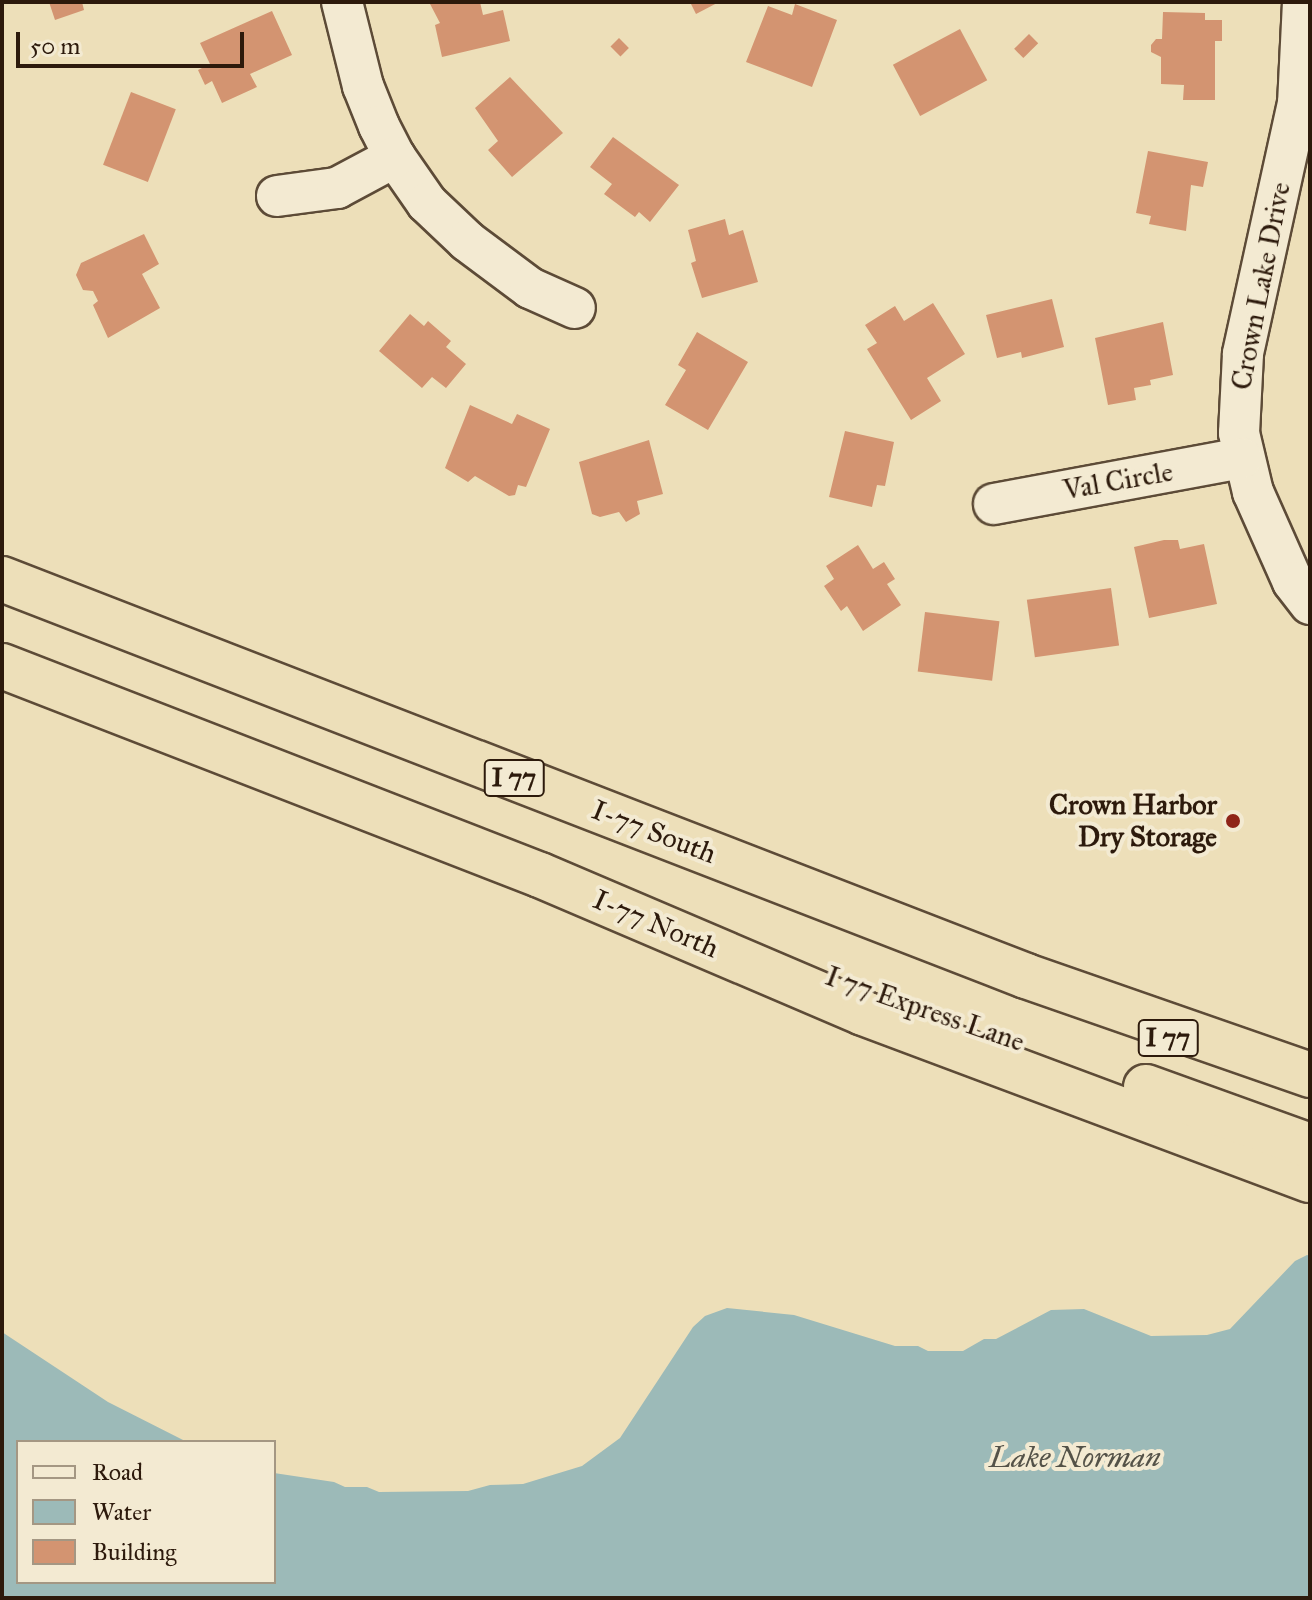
<!DOCTYPE html>
<html>
<head>
<meta charset="utf-8">
<style>
  body { margin:0 }
  #map { position:relative; width:1312px; height:1600px; overflow:hidden; background:#eddfb9; font-family:"IM FELL Great Primer",serif }
  div>[style] { position:absolute }
  [style*='--x'] { left:calc(var(--x)*1px); top:calc(var(--y)*1px); width:calc(var(--w)*1px); rotate:calc(var(--a)*1deg) }
  .water>* { inset:0; background:#9cbab8 }
  .building>* { inset:0; background:#d39471; transform-origin:0 0 }
  .roads { filter:drop-shadow(2px 0 #5d4b37) drop-shadow(-2px 0 #5d4b37) drop-shadow(0 2px #5d4b37) drop-shadow(0 -2px #5d4b37) }
  .minor>* { height:40px; margin:-20px; padding:0 20px; transform-origin:20px; border-radius:20px; background:#f3ead2 }
  .highway>* { height:44px; margin:-22px; padding:0 22px; transform-origin:22px; border-radius:22px; background:#eddfb9 }
  .dots>* { width:22px; height:22px; translate:-50% -50%; box-sizing:border-box; border:4px solid #f3ead2; border-radius:50% }
  span { translate:-50% -50%; white-space:nowrap; text-align:center; line-height:1.15; -webkit-text-stroke:8px #f3ead2; paint-order:stroke }
  .shield-label span { padding:2px 6px; background:#f3ead2; border:2px solid; border-radius:6px; -webkit-text-stroke-width:0 }
  .shield-label { font-size:26px; color:#2d1a0c; font-weight:700 }
  .street-label { font-size:28px; color:#2d1a0c }
  .poi-label { font-size:28px; color:#2d1a0c; font-weight:700 }
  .right { translate:-100% -50%; text-align:right }
  .water-label { font-size:30px; color:#545248; font-style:italic }
  .frame { position:absolute; inset:0; border:4px solid #2d1a0c; pointer-events:none }
  .legend { position:absolute; left:16px; top:1440px; width:260px; height:144px; box-sizing:border-box; background:#f3ead2; border:2px solid #a49783; margin:0; padding:10px 14px; list-style:none; font-size:24px; color:#2d1a0c }
  .legend li { display:flex; align-items:center; gap:16px; height:40px }
  .legend b { width:40px; border:2px solid #a49783 }
  .scale { position:absolute; left:16px; top:32px; width:228px; height:36px; box-sizing:border-box; border:4px solid #2d1a0c; border-top:0; padding-left:10px; font-size:24px; line-height:28px; white-space:nowrap; color:#2d1a0c; -webkit-text-stroke:6px #f3ead2; paint-order:stroke }
</style>
</head>
<body>
<div id="map">
  <div class="water">
    <i style="clip-path:polygon(1307px 1255px,1310px 1256px,1310px 1598px,2px 1598px,2px 1332px,108px 1402px,187px 1442px,18px 1442px,18px 1582px,274px 1582px,274px 1473px,334px 1482px,345px 1487px,367px 1487px,379px 1492px,468px 1491px,490px 1485px,523px 1484px,582px 1466px,620px 1438px,693px 1327px,705px 1316px,727px 1308px,794px 1315px,895px 1346px,918px 1346px,928px 1351px,963px 1351px,984px 1339px,996px 1339px,1051px 1310px,1084px 1309px,1151px 1336px,1207px 1335px,1230px 1329px,1295px 1261px)"></i>
  </div>
  <div class="building">
    <i style="clip-path:polygon(49px 2px,82px 2px,84px 10px,55px 20px)"></i>
    <i style="clip-path:polygon(429px 2px,480px 2px,483px 15px,503px 10px,510px 41px,442px 57px,435px 25px,440px 23px)"></i>
    <i style="clip-path:polygon(690px 2px,719px 2px,696px 14px)"></i>
    <i style="clip-path:polygon(795px 4px,837px 20px,812px 87px,746px 62px,768px 6px,792px 15px)"></i>
    <i style="clip-path:polygon(272px 11px,292px 55px,250px 74px,257px 87px,222px 103px,212px 81px,205px 85px,198px 70px,210px 64px,200px 43px)"></i>
    <i style="clip-path:polygon(1163px 12px,1205px 13px,1205px 20px,1222px 20px,1222px 41px,1215px 41px,1215px 100px,1183px 100px,1184px 85px,1161px 84px,1161px 57px,1151px 52px,1151px 45px,1156px 39px,1162px 39px)"></i>
    <i style="left:960px;top:29px;width:58px;height:76px;rotate:62deg"></i>
    <i style="left:1029px;top:34px;width:13px;height:21px;rotate:45deg"></i>
    <i style="left:619px;top:38px;width:14px;height:12px;rotate:45deg"></i>
    <i style="clip-path:polygon(510px 77px,563px 133px,512px 177px,488px 150px,498px 141px,475px 108px)"></i>
    <i style="left:131px;top:92px;width:48px;height:78px;rotate:21deg"></i>
    <i style="clip-path:polygon(613px 137px,679px 185px,650px 222px,639px 212px,635px 217px,604px 194px,612px 184px,590px 167px)"></i>
    <i style="clip-path:polygon(1148px 151px,1208px 162px,1203px 187px,1191px 185px,1186px 231px,1149px 224px,1151px 216px,1136px 213px)"></i>
    <i style="clip-path:polygon(725px 219px,729px 235px,743px 230px,758px 282px,702px 298px,691px 263px,696px 261px,688px 230px)"></i>
    <i style="clip-path:polygon(144px 234px,159px 264px,142px 274px,160px 308px,108px 338px,93px 305px,98px 301px,93px 291px,83px 290px,76px 275px,81px 263px)"></i>
    <i style="clip-path:polygon(1052px 299px,1064px 347px,1022px 358px,1021px 352px,997px 358px,986px 315px)"></i>
    <i style="clip-path:polygon(933px 303px,965px 354px,927px 378px,941px 401px,911px 420px,867px 349px,877px 343px,865px 325px,895px 306px,904px 321px)"></i>
    <i style="clip-path:polygon(410px 314px,424px 326px,428px 321px,451px 341px,446px 347px,466px 364px,446px 388px,432px 377px,422px 388px,379px 351px)"></i>
    <i style="clip-path:polygon(1163px 322px,1173px 375px,1150px 380px,1151px 385px,1134px 388px,1136px 400px,1108px 405px,1095px 338px)"></i>
    <i style="clip-path:polygon(697px 332px,748px 362px,708px 430px,665px 405px,686px 370px,678px 365px)"></i>
    <i style="clip-path:polygon(470px 405px,512px 424px,517px 414px,550px 429px,526px 487px,518px 485px,515px 495px,509px 496px,475px 476px,468px 482px,445px 468px)"></i>
    <i style="clip-path:polygon(845px 431px,894px 442px,885px 486px,877px 485px,872px 507px,829px 497px)"></i>
    <i style="clip-path:polygon(649px 440px,663px 494px,637px 501px,640px 514px,626px 522px,619px 512px,600px 517px,592px 514px,579px 462px)"></i>
    <i style="clip-path:polygon(1164px 540px,1178px 540px,1180px 549px,1204px 544px,1217px 604px,1149px 618px,1134px 547px)"></i>
    <i style="clip-path:polygon(858px 545px,873px 569px,884px 562px,895px 579px,887px 584px,901px 605px,863px 631px,847px 606px,841px 611px,824px 586px,834px 579px,826px 566px)"></i>
    <i style="left:1111px;top:588px;width:58px;height:85px;rotate:82deg"></i>
    <i style="left:925px;top:612px;width:75px;height:60px;rotate:7deg"></i>
  </div>
  <div class="roads">
    <div class="minor">
      <i style="--x:342;--y:2;--w:87;--a:76"></i>
      <i style="--x:363;--y:86;--w:43;--a:68.2"></i>
      <i style="--x:379;--y:126;--w:35;--a:63"></i>
      <i style="--x:395;--y:157;--w:56;--a:55.2"></i>
      <i style="--x:427;--y:203;--w:55;--a:43.5"></i>
      <i style="--x:467;--y:241;--w:79;--a:36.7"></i>
      <i style="--x:530;--y:288;--w:49;--a:24"></i>
      <i style="--x:1303;--y:2;--w:101;--a:92.8"></i>
      <i style="--x:1298;--y:103;--w:257;--a:102.4"></i>
      <i style="--x:1243;--y:354;--w:79;--a:92.9"></i>
      <i style="--x:1239;--y:433;--w:61;--a:76.7"></i>
      <i style="--x:1253;--y:492;--w:98;--a:66"></i>
      <i style="--x:1293;--y:582;--w:28;--a:52"></i>
      <i style="--x:277;--y:196;--w:61;--a:-7.6"></i>
      <i style="--x:337;--y:188;--w:66;--a:-28.1"></i>
      <i style="--x:994;--y:504;--w:252;--a:-10.5"></i>
    </div>
    <div class="highway">
      <i style="--x:2;--y:579;--w:1098;--a:21.19"></i>
      <i style="--x:1026;--y:976;--w:301;--a:19.2"></i>
      <i style="--x:2;--y:666;--w:577;--a:21.23"></i>
      <i style="--x:540;--y:875;--w:351;--a:23.1"></i>
      <i style="--x:863;--y:1013;--w:477;--a:20.5"></i>
      <i style="--x:1146;--y:1087;--w:174;--a:19.8"></i>
    </div>
  </div>
  <div class="dots">
    <i style="left:1233px;top:821px;background:#8f2418"></i>
  </div>
  <div class="shield-label">
    <span style="left:514px;top:778px">I 77</span>
    <span style="left:1168px;top:1038px">I 77</span>
  </div>
  <div class="street-label">
    <span style="left:1261px;top:286px;rotate:-79deg">Crown Lake Drive</span>
    <span style="left:1118px;top:481px;rotate:-10deg">Val Circle</span>
    <span style="left:654px;top:832px;rotate:21deg">I-77 South</span>
    <span style="left:656px;top:924px;rotate:23deg">I-77 North</span>
    <span style="left:925px;top:1009px;rotate:19deg">I 77 Express Lane</span>
  </div>
  <div class="poi-label">
    <span class="right" style="left:1217px;top:821px">Crown Harbor<br>Dry Storage</span>
  </div>
  <div class="water-label">
    <span style="left:1075px;top:1457px">Lake Norman</span>
  </div>
  <div class="frame"></div>
  <ul class="legend">
  <li><b style="height:10px;background:#f3ead2"></b>Road</li>
  <li><b style="height:22px;background:#9cbab8"></b>Water</li>
  <li><b style="height:22px;background:#d39471"></b>Building</li>
  </ul>
  <div class="scale">50 m</div>
</div>
</body>
</html>
